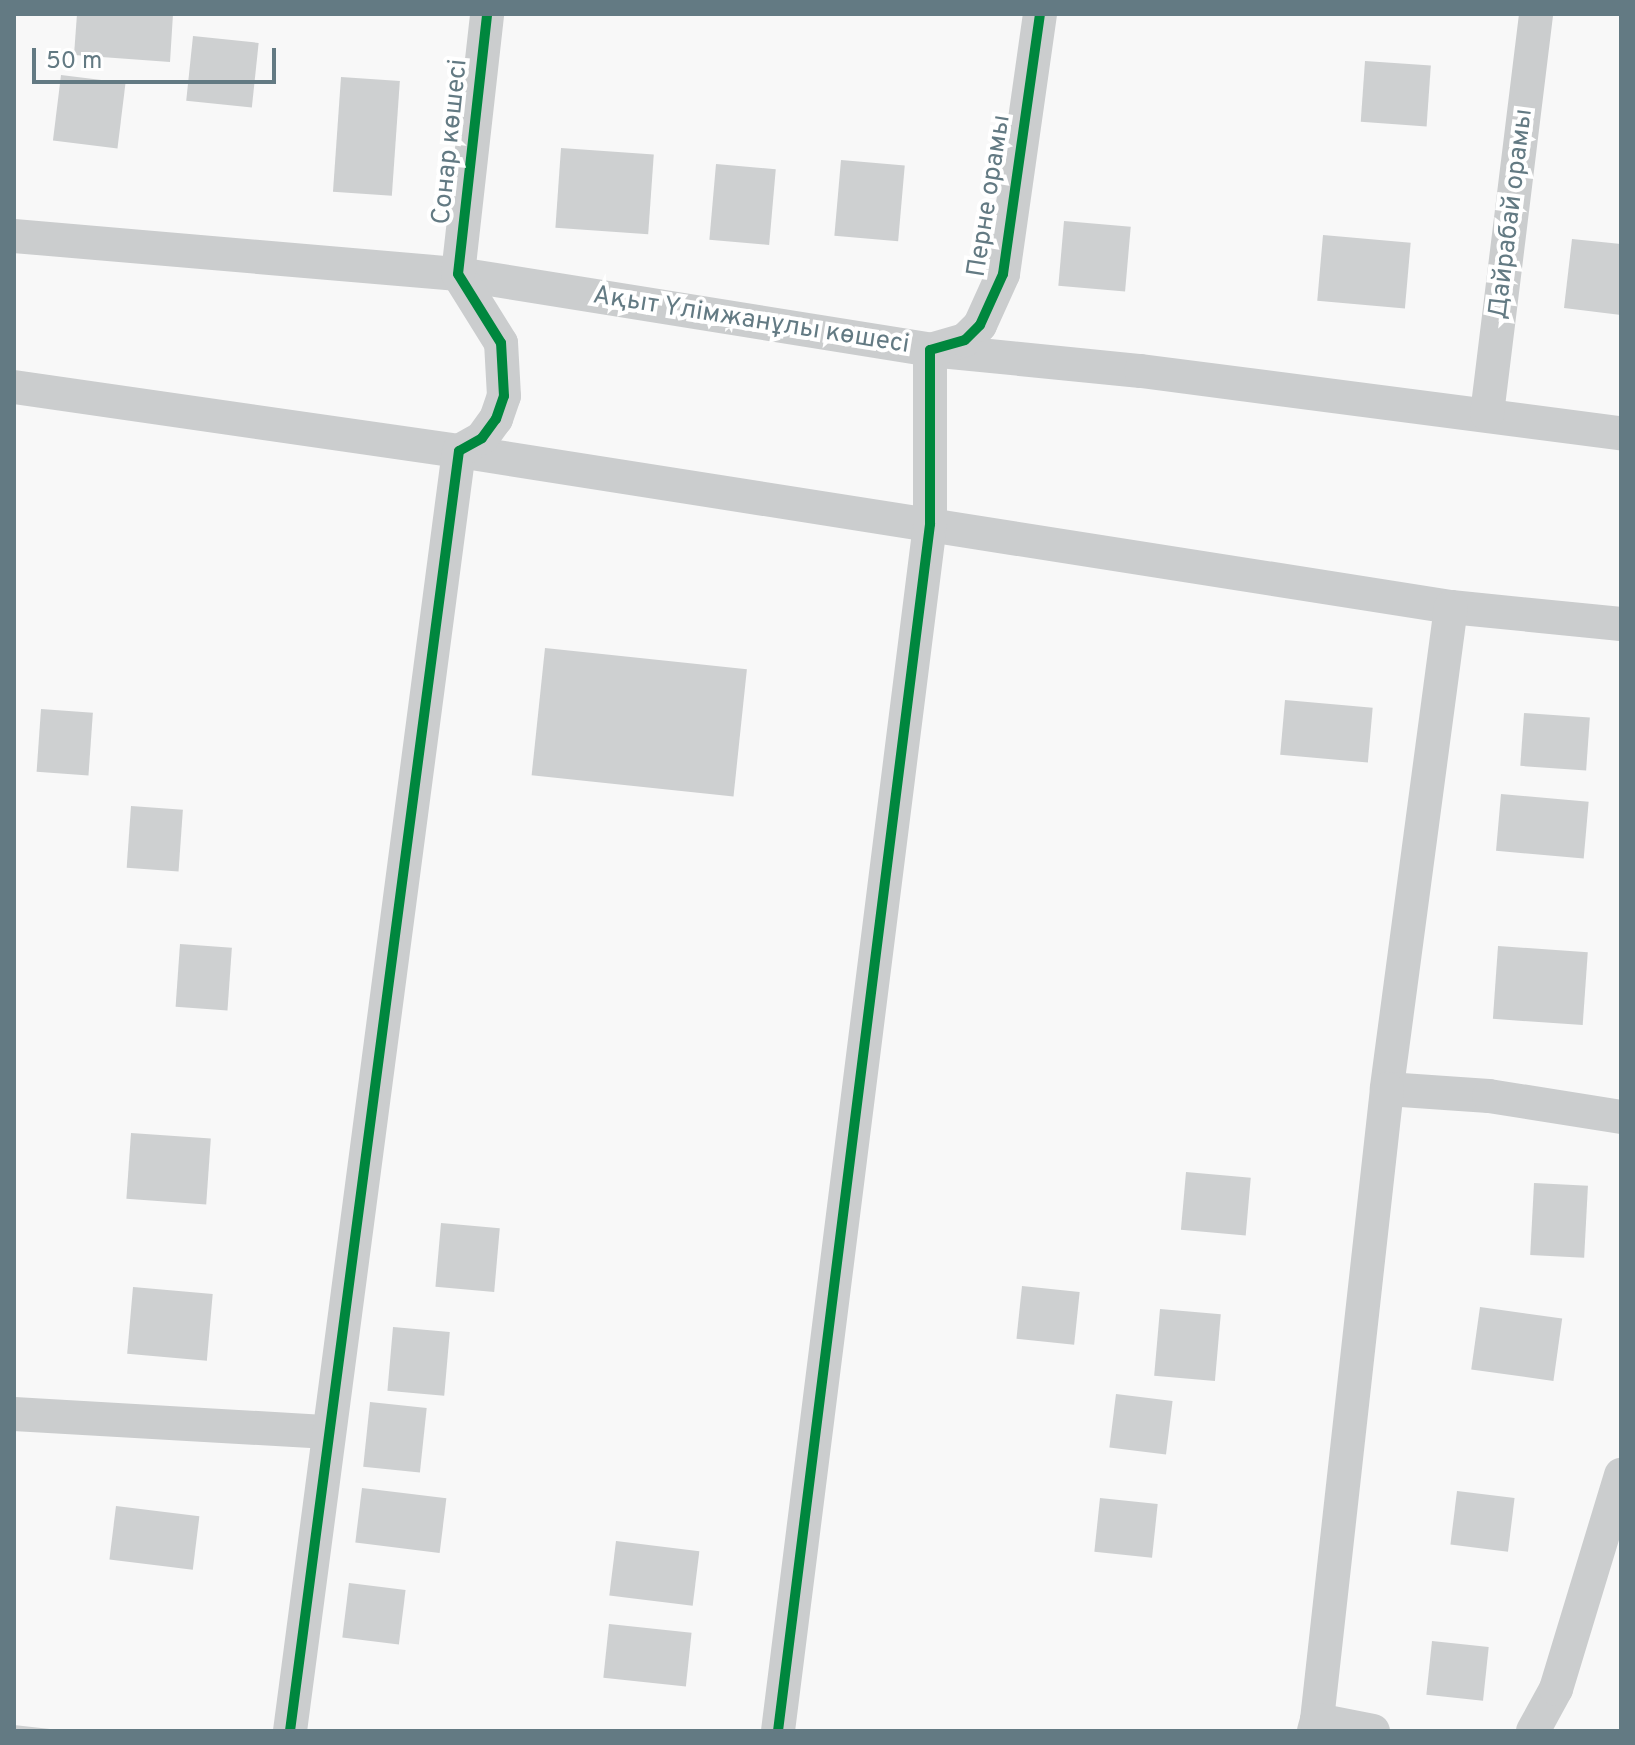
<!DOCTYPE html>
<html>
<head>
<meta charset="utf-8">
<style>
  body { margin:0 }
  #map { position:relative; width:1635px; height:1745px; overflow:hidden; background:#f8f8f8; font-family:Overpass,sans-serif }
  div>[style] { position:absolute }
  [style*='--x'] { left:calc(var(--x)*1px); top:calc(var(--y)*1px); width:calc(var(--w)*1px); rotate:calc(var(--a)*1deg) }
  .building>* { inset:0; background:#ced0d1; transform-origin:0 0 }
  .street>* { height:34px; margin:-17px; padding:0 17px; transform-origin:17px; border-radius:17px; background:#cbcdce }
  .cycleway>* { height:10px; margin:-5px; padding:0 5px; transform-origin:5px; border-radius:5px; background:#00873e }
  span { translate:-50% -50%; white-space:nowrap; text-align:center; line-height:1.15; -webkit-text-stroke:8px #fff; paint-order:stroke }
  .street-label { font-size:26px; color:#637a83 }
  .frame { position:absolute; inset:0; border:16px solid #637a83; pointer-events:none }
  .scale { position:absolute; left:32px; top:48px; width:244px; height:36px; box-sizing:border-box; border:4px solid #637a83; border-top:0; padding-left:10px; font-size:24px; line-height:28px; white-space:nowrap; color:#637a83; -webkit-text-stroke:6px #fff; paint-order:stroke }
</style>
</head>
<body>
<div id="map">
  <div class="building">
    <i style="clip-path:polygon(77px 14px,173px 14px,170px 62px,74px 55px)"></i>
    <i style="left:193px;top:36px;width:66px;height:65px;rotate:6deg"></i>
    <i style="left:1365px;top:61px;width:66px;height:61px;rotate:4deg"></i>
    <i style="left:61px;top:75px;width:65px;height:66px;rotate:7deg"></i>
    <i style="left:341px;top:77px;width:59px;height:115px;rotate:4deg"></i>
    <i style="left:561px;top:148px;width:93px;height:80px;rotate:4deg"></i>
    <i style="left:841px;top:160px;width:64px;height:76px;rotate:5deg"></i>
    <i style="left:716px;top:164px;width:60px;height:76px;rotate:5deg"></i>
    <i style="left:1064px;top:221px;width:67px;height:65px;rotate:5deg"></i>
    <i style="left:1323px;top:235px;width:88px;height:66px;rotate:5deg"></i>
    <i style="clip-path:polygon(1572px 239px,1621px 244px,1621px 315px,1564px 308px)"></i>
    <i style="left:545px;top:648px;width:203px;height:128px;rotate:6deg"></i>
    <i style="left:1285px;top:700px;width:88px;height:55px;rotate:5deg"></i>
    <i style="left:41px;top:709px;width:52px;height:63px;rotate:4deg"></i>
    <i style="left:1524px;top:713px;width:66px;height:53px;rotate:4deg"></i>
    <i style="left:1501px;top:794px;width:88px;height:57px;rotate:5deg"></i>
    <i style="left:131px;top:806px;width:52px;height:62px;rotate:4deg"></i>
    <i style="left:180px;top:944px;width:52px;height:63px;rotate:4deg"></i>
    <i style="left:1498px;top:946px;width:90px;height:73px;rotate:4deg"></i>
    <i style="left:131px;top:1133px;width:80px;height:66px;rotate:4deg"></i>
    <i style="left:1186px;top:1172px;width:65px;height:58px;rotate:5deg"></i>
    <i style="left:1534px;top:1183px;width:54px;height:72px;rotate:3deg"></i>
    <i style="left:441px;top:1223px;width:59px;height:64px;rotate:5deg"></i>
    <i style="left:1022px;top:1286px;width:58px;height:53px;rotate:6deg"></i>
    <i style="left:133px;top:1287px;width:80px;height:67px;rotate:5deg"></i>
    <i style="left:1480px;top:1307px;width:83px;height:63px;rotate:8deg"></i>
    <i style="left:1160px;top:1309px;width:61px;height:67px;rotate:5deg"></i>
    <i style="left:393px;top:1327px;width:57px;height:64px;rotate:5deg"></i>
    <i style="left:1116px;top:1394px;width:57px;height:54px;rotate:7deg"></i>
    <i style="left:370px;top:1402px;width:57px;height:65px;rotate:6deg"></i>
    <i style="left:362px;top:1488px;width:85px;height:55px;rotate:7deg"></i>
    <i style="left:1457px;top:1491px;width:58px;height:54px;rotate:7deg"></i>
    <i style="left:1100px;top:1498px;width:58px;height:54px;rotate:6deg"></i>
    <i style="left:116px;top:1506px;width:84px;height:54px;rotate:7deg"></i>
    <i style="left:616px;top:1541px;width:84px;height:55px;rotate:7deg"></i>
    <i style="left:349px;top:1583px;width:57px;height:55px;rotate:7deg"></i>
    <i style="left:609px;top:1624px;width:83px;height:54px;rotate:6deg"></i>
    <i style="left:1432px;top:1641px;width:57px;height:54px;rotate:6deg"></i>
    <i style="clip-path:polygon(14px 1725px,50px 1729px,50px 1731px,14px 1731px)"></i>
  </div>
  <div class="street">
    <i style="--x:14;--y:236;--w:446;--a:4.9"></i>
    <i style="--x:458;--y:274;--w:478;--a:9.1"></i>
    <i style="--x:930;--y:350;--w:212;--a:5.7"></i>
    <i style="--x:1141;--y:371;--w:484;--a:7.4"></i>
    <i style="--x:14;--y:387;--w:450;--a:8.2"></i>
    <i style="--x:459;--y:451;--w:1004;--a:8.94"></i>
    <i style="--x:1487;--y:414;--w:403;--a:-83"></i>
    <i style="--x:1621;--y:624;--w:171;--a:-174.3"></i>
    <i style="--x:1451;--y:607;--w:486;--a:97.6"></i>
    <i style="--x:1387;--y:1089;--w:102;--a:3.9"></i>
    <i style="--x:1489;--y:1096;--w:134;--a:9"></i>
    <i style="--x:14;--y:1414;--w:315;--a:3.3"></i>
    <i style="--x:1317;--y:1720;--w:635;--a:-83.67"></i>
    <i style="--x:290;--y:1731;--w:1291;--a:-82.48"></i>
    <i style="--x:459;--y:451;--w:26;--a:-29"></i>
    <i style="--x:482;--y:438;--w:24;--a:-54"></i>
    <i style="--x:496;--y:419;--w:24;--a:-71"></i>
    <i style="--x:504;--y:396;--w:53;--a:-93.2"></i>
    <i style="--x:501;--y:343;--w:81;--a:-121.9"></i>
    <i style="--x:458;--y:274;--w:262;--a:-83.6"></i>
    <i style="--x:778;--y:1731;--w:1217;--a:-82.82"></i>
    <i style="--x:930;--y:524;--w:174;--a:-90"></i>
    <i style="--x:930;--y:350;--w:36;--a:-16"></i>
    <i style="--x:965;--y:340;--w:21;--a:-45"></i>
    <i style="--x:980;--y:325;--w:56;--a:-65.7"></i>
    <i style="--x:1003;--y:274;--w:263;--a:-81.9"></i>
    <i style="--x:1314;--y:1731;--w:11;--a:-75"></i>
    <i style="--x:1317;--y:1720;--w:57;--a:11.1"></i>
    <i style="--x:1533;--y:1731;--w:48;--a:-61.3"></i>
    <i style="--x:1556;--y:1689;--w:224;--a:-73.1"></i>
  </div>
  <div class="cycleway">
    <i style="--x:290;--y:1731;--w:1291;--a:-82.48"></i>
    <i style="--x:459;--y:451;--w:26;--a:-29"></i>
    <i style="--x:482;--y:438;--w:24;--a:-54"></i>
    <i style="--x:496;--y:419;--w:24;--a:-71"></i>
    <i style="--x:504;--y:396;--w:53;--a:-93.2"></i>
    <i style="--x:501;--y:343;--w:81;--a:-121.9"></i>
    <i style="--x:458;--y:274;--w:262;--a:-83.6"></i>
    <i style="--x:778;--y:1731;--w:1217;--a:-82.82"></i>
    <i style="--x:930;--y:524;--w:174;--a:-90"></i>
    <i style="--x:930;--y:350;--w:36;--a:-16"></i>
    <i style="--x:965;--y:340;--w:21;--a:-45"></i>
    <i style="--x:980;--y:325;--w:56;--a:-65.7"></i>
    <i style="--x:1003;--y:274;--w:263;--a:-81.9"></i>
  </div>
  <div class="street-label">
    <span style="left:451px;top:142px;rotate:-84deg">Сонар көшесі</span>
    <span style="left:990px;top:196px;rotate:-81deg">Перне орамы</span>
    <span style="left:1512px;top:214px;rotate:-83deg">Дайрабай орамы</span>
    <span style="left:751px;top:321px;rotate:9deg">Ақыт Үлімжанұлы көшесі</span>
  </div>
  <div class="frame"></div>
  <div class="scale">50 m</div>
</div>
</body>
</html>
